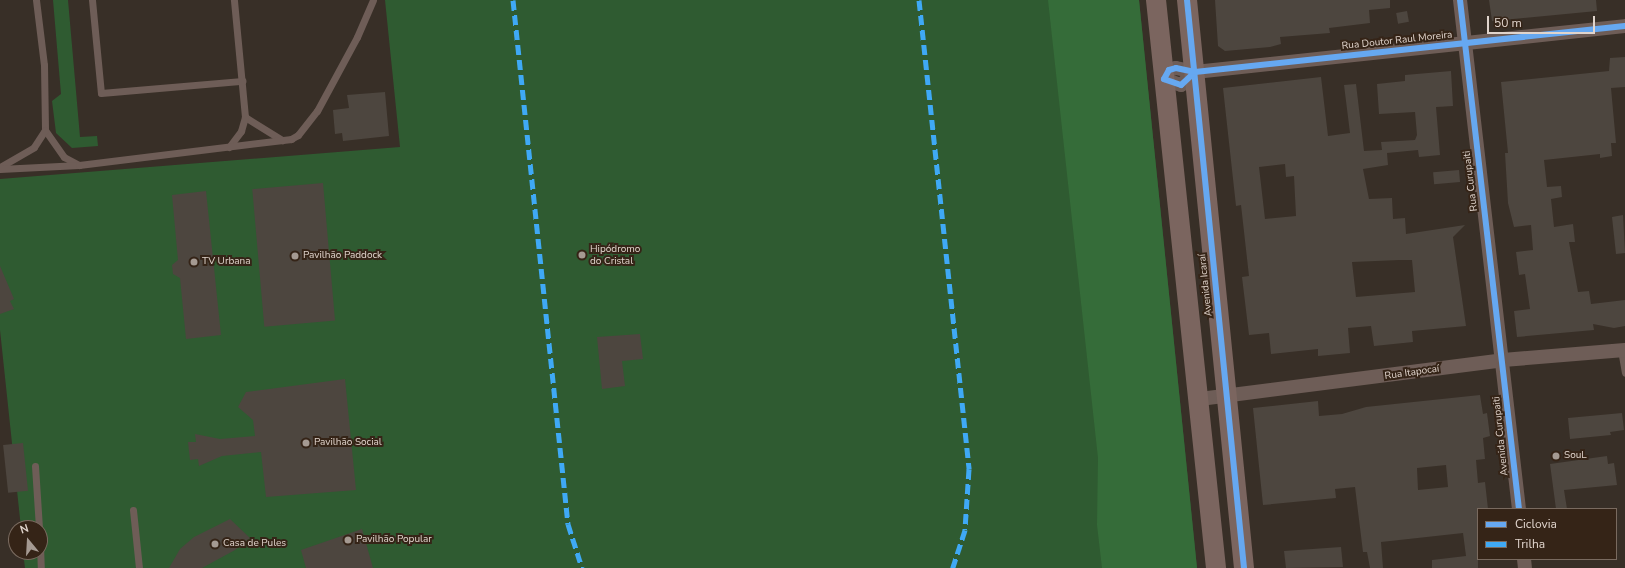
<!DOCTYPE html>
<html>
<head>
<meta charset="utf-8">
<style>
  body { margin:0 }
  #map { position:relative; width:1625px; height:568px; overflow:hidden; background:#382f27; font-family:"Nunito Sans",sans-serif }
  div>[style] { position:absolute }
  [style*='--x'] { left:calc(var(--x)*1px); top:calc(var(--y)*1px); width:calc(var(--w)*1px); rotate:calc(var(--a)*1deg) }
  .green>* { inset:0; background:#2f5b31 }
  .forest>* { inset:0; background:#356c39 }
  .building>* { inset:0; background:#4d463f; transform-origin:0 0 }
  .service>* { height:7px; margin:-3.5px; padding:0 3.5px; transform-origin:3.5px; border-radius:3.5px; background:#6e5d57 }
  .minor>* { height:14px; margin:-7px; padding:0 7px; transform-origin:7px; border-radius:7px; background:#6e5d57 }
  .secondary>* { height:20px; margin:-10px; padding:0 10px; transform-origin:10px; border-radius:10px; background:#7b655f }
  .quiet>* { height:5px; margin-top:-2.5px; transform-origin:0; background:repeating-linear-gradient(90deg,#3fa9f5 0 10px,transparent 0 15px) }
  .cycleway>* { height:6px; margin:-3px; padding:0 3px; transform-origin:3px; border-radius:3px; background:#66a8f1 }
  .dots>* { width:11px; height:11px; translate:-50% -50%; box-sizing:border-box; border:2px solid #352417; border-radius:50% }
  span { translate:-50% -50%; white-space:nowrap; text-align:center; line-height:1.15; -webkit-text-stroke:4px #352417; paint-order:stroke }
  .street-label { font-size:10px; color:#e0d4cc }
  .poi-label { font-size:10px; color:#e0d4cc }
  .left { translate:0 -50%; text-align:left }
  .legend { position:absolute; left:1477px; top:508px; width:140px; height:52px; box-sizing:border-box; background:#352417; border:1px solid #796a5f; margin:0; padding:5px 7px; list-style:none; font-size:12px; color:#e0d4cc }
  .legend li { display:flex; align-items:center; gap:8px; height:20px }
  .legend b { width:20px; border:1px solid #796a5f }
  .north { position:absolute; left:8px; top:520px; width:40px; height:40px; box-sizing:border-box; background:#352417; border:1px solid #796a5f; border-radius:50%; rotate:342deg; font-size:11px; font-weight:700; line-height:16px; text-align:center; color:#e0d4cc }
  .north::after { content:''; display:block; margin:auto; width:14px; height:18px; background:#a59a92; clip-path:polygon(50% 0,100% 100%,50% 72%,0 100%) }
  .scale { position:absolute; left:1487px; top:16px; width:108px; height:18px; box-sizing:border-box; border:2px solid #e0d4cc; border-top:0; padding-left:5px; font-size:12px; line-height:14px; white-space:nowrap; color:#e0d4cc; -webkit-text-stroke:3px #352417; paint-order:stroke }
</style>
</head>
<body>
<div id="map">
  <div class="green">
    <i style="clip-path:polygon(53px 0,68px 0,80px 137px,97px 136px,98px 146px,72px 148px,56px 133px,52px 101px,61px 94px)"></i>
    <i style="clip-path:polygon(385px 0,1139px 0,1197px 568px,25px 568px,23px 552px,40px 552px,40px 528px,21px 528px,0 330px,0 179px,400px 147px)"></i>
  </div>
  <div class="forest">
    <i style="clip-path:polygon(1048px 0,1139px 0,1197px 568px,1102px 568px,1097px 525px,1098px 458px)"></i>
  </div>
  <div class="building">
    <i style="clip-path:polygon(1215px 0,1390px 0,1390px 8px,1369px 10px,1370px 23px,1329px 28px,1330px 33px,1280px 37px,1281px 44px,1270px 47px,1225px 51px,1218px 46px)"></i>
    <i style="clip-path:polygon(1489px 0,1596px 0,1597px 11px,1492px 21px)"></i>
    <i style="left:1407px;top:11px;width:11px;height:11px;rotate:80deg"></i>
    <i style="clip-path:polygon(1625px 57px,1625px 87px,1611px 88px,1616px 143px,1611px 143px,1612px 156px,1600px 158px,1600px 154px,1544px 160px,1547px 187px,1561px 186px,1562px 197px,1551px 199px,1554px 227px,1573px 224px,1575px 242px,1569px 242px,1578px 292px,1589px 291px,1591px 304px,1625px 300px,1625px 326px,1614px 328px,1593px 324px,1594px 330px,1517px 337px,1514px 311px,1530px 309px,1525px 274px,1519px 275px,1516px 252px,1533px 250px,1531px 225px,1514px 227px,1508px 203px,1505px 153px,1508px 153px,1501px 82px,1609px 71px,1610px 58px)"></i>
    <i style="clip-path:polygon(evenodd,1451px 71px,1453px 106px,1436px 107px,1440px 155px,1419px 157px,1418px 150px,1387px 153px,1388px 165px,1363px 169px,1369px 199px,1392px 198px,1393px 219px,1405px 218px,1406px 234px,1465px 225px,1453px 237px,1466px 326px,1412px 331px,1413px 342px,1374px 346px,1371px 326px,1348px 328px,1350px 353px,1318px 356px,1318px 349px,1271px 354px,1269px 333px,1249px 335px,1242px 277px,1249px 276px,1241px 205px,1236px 206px,1223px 88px,1321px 77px,1328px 136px,1350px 133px,1344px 85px,1356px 84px,1364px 151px,1382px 150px,1381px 142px,1415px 140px,1417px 135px,1415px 112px,1379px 114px,1377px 84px,1405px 81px,1405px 75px,1451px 71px,1285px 164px,1286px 177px,1294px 176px,1296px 216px,1265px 219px,1259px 167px,1285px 164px,1451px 71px,1399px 260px,1412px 260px,1415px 292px,1356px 297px,1352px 262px,1399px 260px)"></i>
    <i style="clip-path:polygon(385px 92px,389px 136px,343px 141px,342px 133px,335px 134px,333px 110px,349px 108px,347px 95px)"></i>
    <i style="left:1459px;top:170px;width:12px;height:26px;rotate:85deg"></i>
    <i style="left:323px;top:183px;width:138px;height:71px;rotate:85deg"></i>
    <i style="clip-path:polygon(206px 191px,221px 335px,186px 339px,180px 278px,173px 274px,172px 265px,178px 260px,172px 195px)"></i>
    <i style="clip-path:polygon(1623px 215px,1625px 253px,1616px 254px,1612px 217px)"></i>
    <i style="clip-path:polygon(0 266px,14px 299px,10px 301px,14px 309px,0 314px)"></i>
    <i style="clip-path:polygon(640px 334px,643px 359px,622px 361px,625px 386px,602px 389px,597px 337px)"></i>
    <i style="clip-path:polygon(345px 379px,356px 490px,266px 497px,261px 452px,222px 456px,199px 466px,198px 459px,190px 460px,188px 442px,196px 442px,195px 434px,220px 439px,255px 436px,253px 420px,238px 407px,246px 392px)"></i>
    <i style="clip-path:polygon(evenodd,1480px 395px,1483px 414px,1487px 413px,1490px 436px,1483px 438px,1485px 459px,1476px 460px,1478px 483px,1485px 482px,1488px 509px,1478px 509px,1478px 568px,1432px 568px,1432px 560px,1466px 556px,1463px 533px,1381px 542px,1383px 568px,1370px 568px,1367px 552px,1363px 552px,1355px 487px,1335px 489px,1336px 498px,1263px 505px,1253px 408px,1318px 401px,1319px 416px,1342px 414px,1366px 407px,1480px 395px,1446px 465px,1448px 487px,1418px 490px,1417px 468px,1446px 465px)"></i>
    <i style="clip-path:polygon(1622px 413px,1624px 430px,1610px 432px,1611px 435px,1570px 439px,1568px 418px)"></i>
    <i style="left:23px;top:443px;width:48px;height:20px;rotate:84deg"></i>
    <i style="clip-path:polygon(1607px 456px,1608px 464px,1614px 463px,1617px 485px,1564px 490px,1567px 509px,1556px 509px,1550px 464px)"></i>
    <i style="clip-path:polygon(230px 519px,250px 538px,235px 550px,202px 568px,169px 568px,180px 549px,194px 537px)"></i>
    <i style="clip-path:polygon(362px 529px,373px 568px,306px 568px,301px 550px)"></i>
    <i style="clip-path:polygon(1341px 547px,1343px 567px,1286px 568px,1284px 551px)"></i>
  </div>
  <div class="service">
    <i style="--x:36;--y:0;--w:65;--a:83"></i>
    <i style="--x:44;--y:65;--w:65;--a:89.1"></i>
    <i style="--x:45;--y:130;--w:33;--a:55"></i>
    <i style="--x:64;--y:157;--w:17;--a:28"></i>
    <i style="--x:92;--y:0;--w:93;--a:84.5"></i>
    <i style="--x:101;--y:93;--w:142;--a:-4.9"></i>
    <i style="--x:245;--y:117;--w:44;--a:31.9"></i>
    <i style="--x:229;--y:147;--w:20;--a:-53"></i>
    <i style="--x:241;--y:131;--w:15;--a:-74"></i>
    <i style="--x:245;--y:117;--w:118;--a:-95.4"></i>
    <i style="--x:0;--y:167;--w:39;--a:-30"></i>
    <i style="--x:34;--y:147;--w:20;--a:-57"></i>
    <i style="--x:0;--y:169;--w:79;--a:-2.9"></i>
    <i style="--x:79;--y:165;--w:214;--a:-7"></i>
    <i style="--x:291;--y:139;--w:8;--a:-30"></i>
    <i style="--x:298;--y:135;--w:31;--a:-52"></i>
    <i style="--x:317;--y:111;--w:84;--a:-61.6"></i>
    <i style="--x:357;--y:37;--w:40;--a:-66.6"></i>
    <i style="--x:1621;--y:350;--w:23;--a:80"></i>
    <i style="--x:35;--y:466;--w:62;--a:86.3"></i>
    <i style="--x:133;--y:510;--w:58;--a:84.1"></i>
    <i style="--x:40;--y:545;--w:23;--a:88"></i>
  </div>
  <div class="minor">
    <i style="--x:1460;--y:0;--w:512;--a:83.39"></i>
    <i style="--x:1195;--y:72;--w:19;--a:137"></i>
    <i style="--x:1181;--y:85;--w:18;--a:-161"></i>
    <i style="--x:1164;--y:79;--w:10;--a:-61"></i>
    <i style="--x:1169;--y:70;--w:7;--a:-16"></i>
    <i style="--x:1176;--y:68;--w:19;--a:12"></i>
    <i style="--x:1195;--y:72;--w:432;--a:-6.1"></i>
    <i style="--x:1200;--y:399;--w:305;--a:-7.3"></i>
    <i style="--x:1503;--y:360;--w:122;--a:-4.7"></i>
    <i style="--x:1524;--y:559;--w:9;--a:84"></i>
  </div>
  <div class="secondary">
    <i style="--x:1156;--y:0;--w:571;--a:83.97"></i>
    <i style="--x:1187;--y:0;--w:571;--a:84.27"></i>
  </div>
  <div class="quiet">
    <i style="--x:513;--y:0;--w:527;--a:84.01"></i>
    <i style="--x:568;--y:524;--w:46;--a:72.3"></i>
    <i style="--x:919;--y:0;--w:472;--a:83.9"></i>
    <i style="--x:969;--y:469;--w:61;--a:93.8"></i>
    <i style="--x:965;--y:530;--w:40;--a:108"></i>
  </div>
  <div class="cycleway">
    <i style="--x:1187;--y:0;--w:571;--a:84.27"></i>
    <i style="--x:1460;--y:0;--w:512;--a:83.39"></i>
    <i style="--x:1195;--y:72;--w:19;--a:137"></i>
    <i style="--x:1181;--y:85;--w:18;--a:-161"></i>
    <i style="--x:1164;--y:79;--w:10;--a:-61"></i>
    <i style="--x:1169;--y:70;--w:7;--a:-16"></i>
    <i style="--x:1176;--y:68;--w:19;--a:12"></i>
    <i style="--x:1195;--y:72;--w:432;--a:-6.1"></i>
  </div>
  <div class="dots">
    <i style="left:582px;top:255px;background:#a59a92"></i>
    <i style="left:295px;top:256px;background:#a59a92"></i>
    <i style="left:194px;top:262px;background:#a59a92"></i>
    <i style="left:306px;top:443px;background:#a59a92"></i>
    <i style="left:1556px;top:456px;background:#a59a92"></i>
    <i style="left:348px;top:540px;background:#a59a92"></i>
    <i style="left:215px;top:544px;background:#a59a92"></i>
  </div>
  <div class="street-label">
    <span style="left:1397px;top:41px;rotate:-6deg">Rua Doutor Raul Moreira</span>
    <span style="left:1471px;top:181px;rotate:-97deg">Rua Curupaiti</span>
    <span style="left:1206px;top:285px;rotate:-96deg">Avenida Icaraí</span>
    <span style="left:1412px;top:373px;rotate:-8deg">Rua Itapocaí</span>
    <span style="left:1501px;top:436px;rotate:-96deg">Avenida Curupaiti</span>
  </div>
  <div class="poi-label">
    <span class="left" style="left:590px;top:255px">Hipódromo<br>do Cristal</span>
    <span class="left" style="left:303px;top:256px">Pavilhão Paddock</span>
    <span class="left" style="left:202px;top:262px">TV Urbana</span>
    <span class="left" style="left:314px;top:443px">Pavilhão Social</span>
    <span class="left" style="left:1564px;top:456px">SouL</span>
    <span class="left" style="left:356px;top:540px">Pavilhão Popular</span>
    <span class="left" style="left:223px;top:544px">Casa de Pules</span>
  </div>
  <ul class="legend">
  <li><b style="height:5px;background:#66a8f1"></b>Ciclovia</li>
  <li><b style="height:5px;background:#3fa9f5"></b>Trilha</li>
  </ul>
  <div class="north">N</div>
  <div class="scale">50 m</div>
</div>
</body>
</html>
